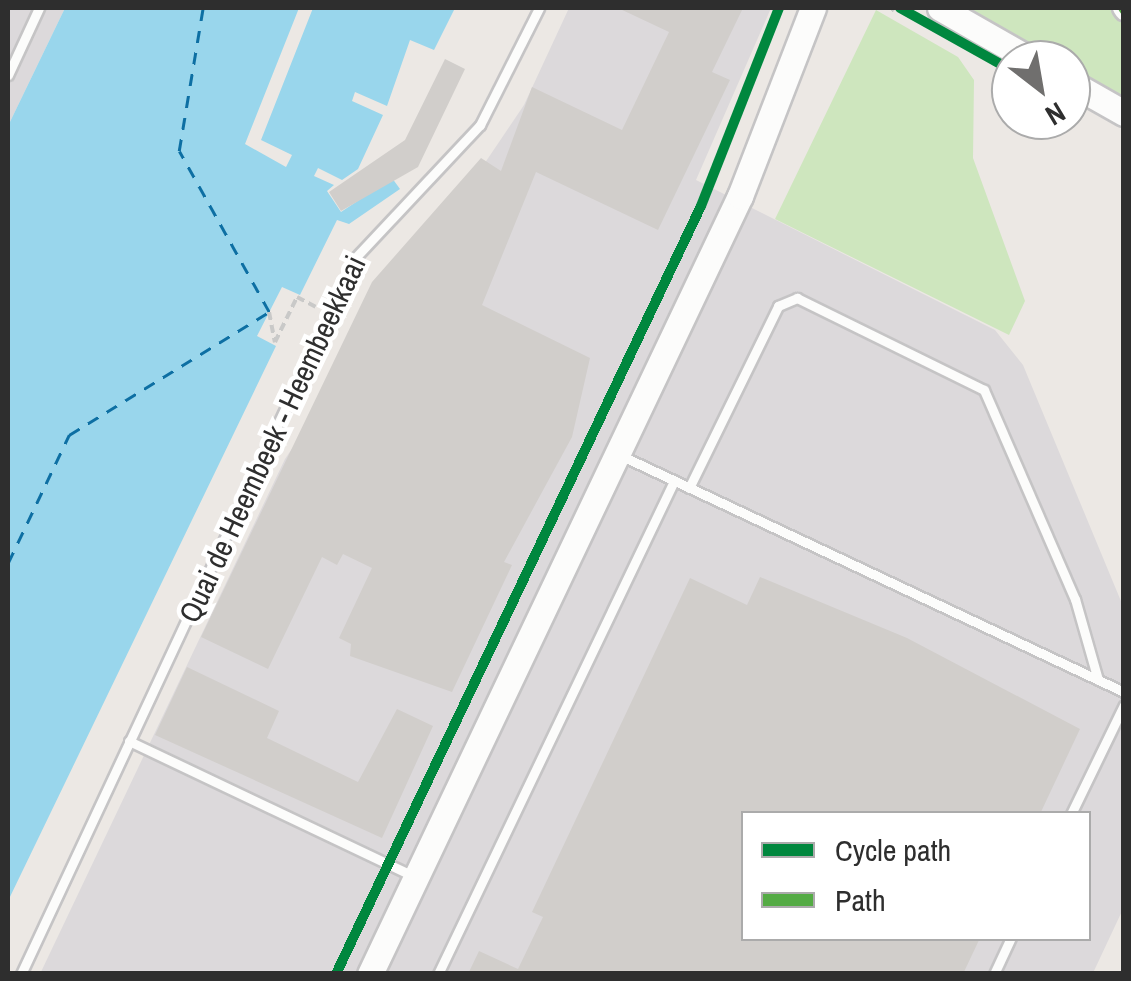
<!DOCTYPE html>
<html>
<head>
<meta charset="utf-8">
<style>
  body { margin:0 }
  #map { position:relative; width:1131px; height:981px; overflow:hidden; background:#ece8e4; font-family:"Archivo Narrow",sans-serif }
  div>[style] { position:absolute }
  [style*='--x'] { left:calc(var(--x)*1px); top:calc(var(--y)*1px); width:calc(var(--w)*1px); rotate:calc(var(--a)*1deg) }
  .industrial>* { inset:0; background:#dcd9db }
  .green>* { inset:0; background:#cee6be }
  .water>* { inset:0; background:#99d6ec }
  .pier>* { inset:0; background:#ece8e4 }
  .ferry>* { height:2.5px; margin-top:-1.25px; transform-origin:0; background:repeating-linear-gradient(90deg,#0d6fa3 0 12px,transparent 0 22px) }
  .building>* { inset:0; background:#d1cecb }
  .path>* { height:4px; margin-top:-2px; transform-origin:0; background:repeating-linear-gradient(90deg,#c9c9c8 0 8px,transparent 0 13px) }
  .roads { filter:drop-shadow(2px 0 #c5c4c5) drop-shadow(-2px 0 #c5c4c5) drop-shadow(0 2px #c5c4c5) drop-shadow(0 -2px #c5c4c5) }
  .lane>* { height:9px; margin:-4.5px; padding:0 4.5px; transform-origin:4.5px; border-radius:4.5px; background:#fcfcfb }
  .street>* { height:18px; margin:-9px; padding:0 9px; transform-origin:9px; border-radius:9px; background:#fcfcfb }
  .secondary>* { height:25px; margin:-12.5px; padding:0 12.5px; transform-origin:12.5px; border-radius:12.5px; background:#fcfcfb }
  .quiet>* { height:8px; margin-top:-4px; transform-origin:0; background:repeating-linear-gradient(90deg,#54ab44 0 15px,transparent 0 23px) }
  .cycleway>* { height:10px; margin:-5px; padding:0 5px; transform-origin:5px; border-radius:5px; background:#00873e }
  span { translate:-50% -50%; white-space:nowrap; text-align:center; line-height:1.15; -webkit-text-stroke:9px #fff; paint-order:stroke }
  .street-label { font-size:30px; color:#2e2e2e }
  .frame { position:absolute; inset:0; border:10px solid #2e2e2e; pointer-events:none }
  .legend { position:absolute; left:741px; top:811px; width:350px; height:130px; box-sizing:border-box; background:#fff; border:2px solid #ababab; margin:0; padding:12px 18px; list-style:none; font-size:30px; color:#2e2e2e }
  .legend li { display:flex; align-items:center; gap:20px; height:50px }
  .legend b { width:50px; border:2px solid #ababab }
  .north { position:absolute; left:991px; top:40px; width:100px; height:100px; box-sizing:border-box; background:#fff; border:2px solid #ababab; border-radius:50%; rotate:149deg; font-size:28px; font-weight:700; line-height:40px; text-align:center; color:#2e2e2e }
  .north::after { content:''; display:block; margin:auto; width:35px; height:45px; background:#706f6e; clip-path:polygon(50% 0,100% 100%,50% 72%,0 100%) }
</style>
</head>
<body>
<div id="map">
  <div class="industrial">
    <i style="clip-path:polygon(8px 8px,65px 8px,8px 126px)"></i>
    <i style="clip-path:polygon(evenodd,569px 8px,771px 8px,696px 180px,995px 330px,1023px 365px,1123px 606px,1123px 909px,1093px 973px,40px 974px,285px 459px,524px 105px,569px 8px,744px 814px,1088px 814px,1088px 938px,744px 938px,744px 814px)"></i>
  </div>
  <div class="green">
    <i style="clip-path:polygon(959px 8px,1113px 8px,1123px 23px,1123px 102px,1071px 72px,1071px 60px,1051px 60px)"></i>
    <i style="clip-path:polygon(876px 10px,958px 57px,974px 80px,973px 158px,1025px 301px,1009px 335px,775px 219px)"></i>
  </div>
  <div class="water">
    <i style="clip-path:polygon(65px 8px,455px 8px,434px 50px,410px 40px,387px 106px,355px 92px,352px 101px,383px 115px,358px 169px,342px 180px,318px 168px,314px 176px,334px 185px,327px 191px,341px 212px,392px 178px,400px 189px,349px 224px,337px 220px,300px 295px,282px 287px,257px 336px,276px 346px,8px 901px,8px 126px)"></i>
  </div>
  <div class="pier">
    <i style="clip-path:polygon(299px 8px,313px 8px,261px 140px,292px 155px,286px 167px,245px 144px)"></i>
  </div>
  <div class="ferry">
    <i style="--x:8;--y:563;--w:142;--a:-64.5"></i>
    <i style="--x:69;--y:435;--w:235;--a:-31.6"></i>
    <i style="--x:269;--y:312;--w:184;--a:-119.2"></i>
    <i style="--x:179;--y:151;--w:145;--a:-80.5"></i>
  </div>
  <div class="building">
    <i style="clip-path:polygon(618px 8px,743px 8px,712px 72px,730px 80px,658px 230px,536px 172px,482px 305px,590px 358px,572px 437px,504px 562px,512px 565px,452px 692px,350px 656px,351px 644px,339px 638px,372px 568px,343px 554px,337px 565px,322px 557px,268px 669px,201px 637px,372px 282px,481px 158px,501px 171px,532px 87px,622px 130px,669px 32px)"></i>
    <i style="clip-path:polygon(445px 59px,465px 69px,418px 167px,341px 211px,329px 192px,405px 140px)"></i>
    <i style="clip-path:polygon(760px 577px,907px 638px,1080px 729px,1040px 814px,744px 814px,744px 938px,980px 938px,963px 974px,468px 974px,479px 951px,518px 969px,543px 917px,532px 912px,690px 578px,747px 605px)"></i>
    <i style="clip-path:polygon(187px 667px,279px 711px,267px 738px,358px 782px,397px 709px,433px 726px,382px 838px,155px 735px)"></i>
  </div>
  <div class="path">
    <i style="--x:891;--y:11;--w:4;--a:-45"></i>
    <i style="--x:269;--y:312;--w:31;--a:79"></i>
    <i style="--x:275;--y:342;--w:50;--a:-63.9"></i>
    <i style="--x:297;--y:297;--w:21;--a:28"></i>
  </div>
  <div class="roads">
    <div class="lane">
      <i style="--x:8;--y:75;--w:74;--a:-65.2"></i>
      <i style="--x:622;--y:456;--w:555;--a:25.18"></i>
      <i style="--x:689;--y:488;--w:203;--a:-63.9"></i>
      <i style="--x:778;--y:306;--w:21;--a:-23"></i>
      <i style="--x:797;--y:298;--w:208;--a:26.2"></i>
      <i style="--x:984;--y:390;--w:228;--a:66.5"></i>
      <i style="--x:1075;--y:599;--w:84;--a:74.1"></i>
      <i style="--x:129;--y:741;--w:312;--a:25.4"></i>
      <i style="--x:1071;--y:814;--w:121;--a:-64.1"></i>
      <i style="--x:21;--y:974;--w:791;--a:-64.96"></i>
      <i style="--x:356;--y:257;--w:181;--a:-46.8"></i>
      <i style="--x:480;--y:125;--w:131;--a:-63.2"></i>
      <i style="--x:438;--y:974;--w:547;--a:-64.42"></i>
      <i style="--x:994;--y:974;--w:40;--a:-65"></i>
    </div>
    <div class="street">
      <i style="--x:1122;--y:8;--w:4;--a:56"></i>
    </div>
    <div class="secondary">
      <i style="--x:940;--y:8;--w:105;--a:29.7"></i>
      <i style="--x:1071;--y:83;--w:61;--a:29.5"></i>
      <i style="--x:370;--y:974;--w:862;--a:-64.57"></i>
      <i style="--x:740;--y:196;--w:202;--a:-68.8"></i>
    </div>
  </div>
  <div class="quiet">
    <i style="--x:1122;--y:8;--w:4;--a:56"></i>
  </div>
  <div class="cycleway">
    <i style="--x:900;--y:8;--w:127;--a:29.2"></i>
    <i style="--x:336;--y:974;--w:850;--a:-64.58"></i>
    <i style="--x:701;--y:206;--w:213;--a:-68.5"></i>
  </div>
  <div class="street-label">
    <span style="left:272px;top:439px;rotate:-65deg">Quai de Heembeek - Heembeekkaai</span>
  </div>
  <div class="frame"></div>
  <ul class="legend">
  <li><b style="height:12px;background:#00873e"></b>Cycle path</li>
  <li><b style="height:12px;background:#54ab44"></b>Path</li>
  </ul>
  <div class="north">N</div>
</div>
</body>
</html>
